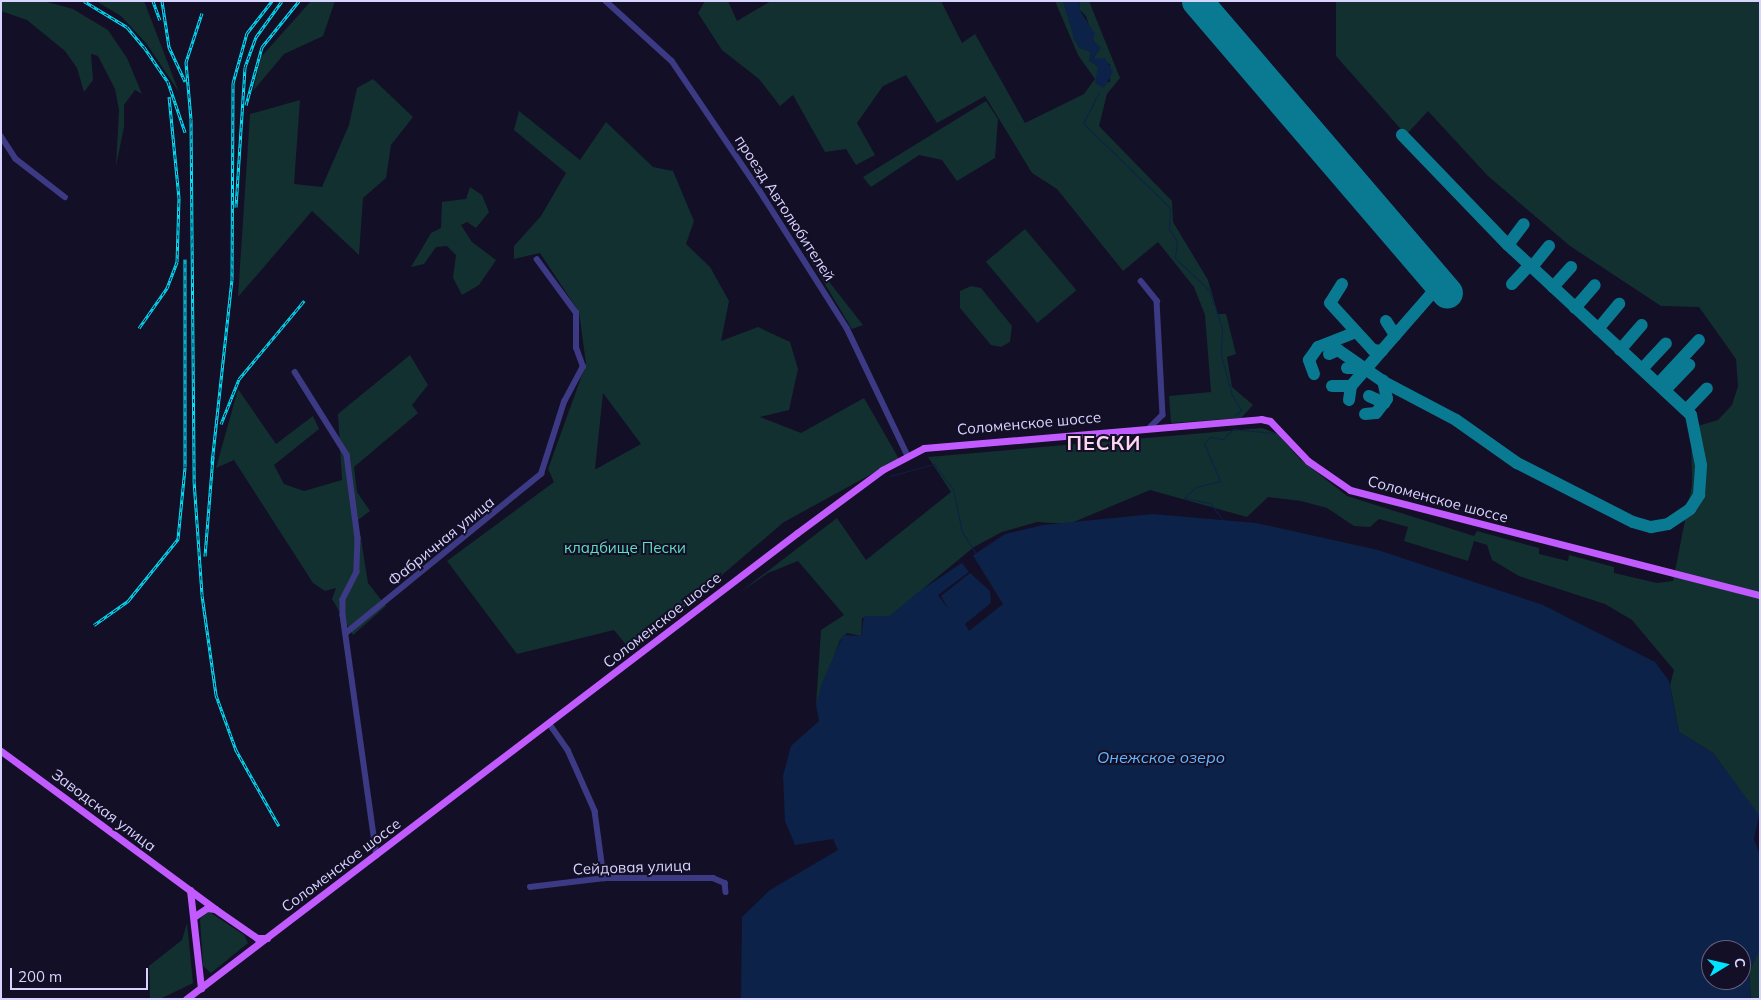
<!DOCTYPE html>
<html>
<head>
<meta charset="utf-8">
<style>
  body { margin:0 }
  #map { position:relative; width:1761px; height:1000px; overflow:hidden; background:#130f26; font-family:Mulish,sans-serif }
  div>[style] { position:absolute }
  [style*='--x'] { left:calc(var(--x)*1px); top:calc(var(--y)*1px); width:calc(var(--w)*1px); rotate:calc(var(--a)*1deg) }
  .green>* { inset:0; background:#12302f; transform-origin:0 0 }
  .water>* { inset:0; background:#0c2248 }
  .pier>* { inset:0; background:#130f26 }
  .stream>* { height:1px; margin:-0.5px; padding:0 0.5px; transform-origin:0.5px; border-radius:0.5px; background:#0c2248 }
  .taxiway>* { height:12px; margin:-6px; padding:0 6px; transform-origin:6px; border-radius:6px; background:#0a7a92 }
  .runway>* { height:31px; margin:-15.5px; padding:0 15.5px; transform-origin:15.5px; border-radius:15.5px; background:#0a7a92 }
  .minor>* { height:5.5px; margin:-2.75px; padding:0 2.75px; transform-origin:2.75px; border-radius:2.75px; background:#3d3a85 }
  .major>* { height:7px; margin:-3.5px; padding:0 3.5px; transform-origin:3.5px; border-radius:3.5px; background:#c25bff }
  .rail>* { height:3px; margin-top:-1.5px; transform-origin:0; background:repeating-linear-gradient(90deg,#130f26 0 4px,#00e5ff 0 8px); box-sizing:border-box; border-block:1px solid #00e5ff }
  span { translate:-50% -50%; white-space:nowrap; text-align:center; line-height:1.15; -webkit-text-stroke:4px #130f26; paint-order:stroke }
  .street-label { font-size:15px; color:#d9d4ff }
  .park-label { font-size:15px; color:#5fe0c0 }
  .water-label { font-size:16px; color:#62b6ff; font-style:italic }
  .district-label { font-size:20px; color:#ffd6f0; font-weight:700; letter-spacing:1px }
  .frame { position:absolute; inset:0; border:2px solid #d9d4ff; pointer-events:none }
  .north { position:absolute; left:1701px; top:940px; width:50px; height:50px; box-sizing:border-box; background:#130f26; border:1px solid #625e7d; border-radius:50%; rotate:81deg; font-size:14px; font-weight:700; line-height:20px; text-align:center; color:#d9d4ff }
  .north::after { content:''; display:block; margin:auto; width:18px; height:22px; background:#00e5ff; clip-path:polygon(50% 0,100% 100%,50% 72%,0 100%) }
  .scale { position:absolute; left:10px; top:968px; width:138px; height:22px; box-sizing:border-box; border:2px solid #d9d4ff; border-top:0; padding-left:6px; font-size:15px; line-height:18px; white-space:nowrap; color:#d9d4ff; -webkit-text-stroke:4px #130f26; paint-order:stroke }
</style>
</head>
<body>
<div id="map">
  <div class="green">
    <i style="clip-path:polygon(1px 1px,44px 1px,73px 9px,108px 30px,127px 58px,142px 94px,135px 90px,124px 105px,124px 127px,116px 166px,119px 110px,115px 89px,98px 56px,91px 54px,93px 80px,84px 92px,77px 68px,65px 51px,27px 20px,1px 11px)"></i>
    <i style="clip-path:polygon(96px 1px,144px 1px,179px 92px,146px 43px,121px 16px)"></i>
    <i style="clip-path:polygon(311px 1px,335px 1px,323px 36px,284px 54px,253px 91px,261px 57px)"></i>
    <i style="clip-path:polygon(705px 1px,728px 1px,737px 21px,771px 1px,941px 1px,962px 43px,975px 34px,1025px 123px,1084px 94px,1095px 79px,1078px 55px,1055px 1px,1064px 1px,1069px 10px,1074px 38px,1079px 47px,1091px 52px,1089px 60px,1098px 67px,1099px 83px,1110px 82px,1110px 64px,1093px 59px,1100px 48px,1103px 50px,1095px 45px,1086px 16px,1079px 9px,1080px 1px,1089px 1px,1120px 78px,1107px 94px,1099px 126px,1172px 201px,1173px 222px,1208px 280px,1218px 314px,1226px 314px,1236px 354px,1227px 357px,1232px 387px,1253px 405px,1241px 418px,1171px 423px,1169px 396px,1211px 392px,1205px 315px,1194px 287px,1158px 242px,1123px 271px,1057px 189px,1032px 173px,985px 96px,937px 123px,906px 75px,883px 86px,857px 123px,875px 155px,856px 165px,846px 149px,825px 152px,793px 95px,780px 106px,759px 79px,722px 50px,698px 13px)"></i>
    <i style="clip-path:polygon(1336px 1px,1760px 1px,1760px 818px,1713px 753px,1679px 732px,1670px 685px,1674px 670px,1632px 620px,1605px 604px,1519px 576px,1492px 560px,1487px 545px,1474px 541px,1468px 561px,1404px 541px,1408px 527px,1379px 519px,1370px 527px,1354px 526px,1327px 508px,1301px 501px,1268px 497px,1247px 517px,1150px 490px,1069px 524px,1037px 522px,1002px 532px,974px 547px,890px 616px,862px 618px,861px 636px,847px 633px,840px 640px,816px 705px,821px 630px,844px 615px,798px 561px,768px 573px,739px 593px,837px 518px,866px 560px,951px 492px,928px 457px,1262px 428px,1278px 434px,1300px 459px,1347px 496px,1474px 536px,1477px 531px,1539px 548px,1539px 554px,1568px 561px,1569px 555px,1614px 567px,1614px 573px,1657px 583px,1673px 581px,1692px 485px,1691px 428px,1718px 420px,1732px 405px,1738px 386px,1736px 359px,1699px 307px,1661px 306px,1570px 246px,1488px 176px,1428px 111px,1406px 135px,1336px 56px)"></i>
    <i style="clip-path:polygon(373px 79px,413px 117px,391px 145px,386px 178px,363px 198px,359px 255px,312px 211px,238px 297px,250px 114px,300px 100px,294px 184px,322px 187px,349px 125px,357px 88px)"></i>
    <i style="clip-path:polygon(986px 101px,998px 119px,995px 158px,957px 181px,942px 160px,919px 155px,871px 187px,863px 177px)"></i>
    <i style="clip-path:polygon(evenodd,519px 111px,580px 160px,606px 122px,653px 167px,673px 171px,694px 221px,686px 244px,710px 267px,729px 301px,721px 341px,758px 327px,790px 342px,798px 369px,789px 410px,760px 417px,801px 433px,864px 398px,899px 459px,784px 522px,632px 652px,614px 630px,517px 654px,447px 561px,554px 482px,548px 469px,586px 364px,579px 312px,540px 253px,514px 259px,514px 246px,541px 216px,566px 173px,514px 130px,519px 111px,603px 393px,641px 444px,596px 469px,595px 469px,603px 393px)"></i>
    <i style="clip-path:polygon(470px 187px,482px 195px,489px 212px,476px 228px,467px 222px,461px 225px,472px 242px,496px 260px,479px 285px,462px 295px,453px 278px,456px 255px,447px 246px,436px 247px,424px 264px,411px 267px,431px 233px,441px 228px,442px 202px,466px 199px)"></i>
    <i style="left:1025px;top:229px;width:80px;height:51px;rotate:50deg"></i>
    <i style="clip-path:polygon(805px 251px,863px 325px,852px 329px)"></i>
    <i style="clip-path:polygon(971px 286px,981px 288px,1012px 326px,1010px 342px,1001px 347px,991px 345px,960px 308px,960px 291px)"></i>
    <i style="clip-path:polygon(410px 355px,428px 385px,412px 405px,418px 413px,354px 467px,357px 492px,370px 511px,358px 520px,368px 583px,386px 606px,353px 635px,332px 599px,336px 588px,325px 591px,313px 583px,234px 460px,216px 468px,238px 389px,276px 444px,313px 416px,319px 429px,274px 465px,284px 484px,304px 491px,342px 480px,338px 414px)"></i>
    <i style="clip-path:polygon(208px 911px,244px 935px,248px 943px,211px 973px,203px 966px,200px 919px)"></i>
    <i style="clip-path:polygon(187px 923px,193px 983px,160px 999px,150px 999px,149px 966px,182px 940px)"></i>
    <i style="clip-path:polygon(1760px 948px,1760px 999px,1751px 999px,1749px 972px)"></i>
  </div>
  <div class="water">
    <i style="clip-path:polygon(1080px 1px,1079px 9px,1095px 34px,1093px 40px,1103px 50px,1100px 48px,1093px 59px,1105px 58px,1113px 72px,1104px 88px,1095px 83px,1098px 67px,1089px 60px,1091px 52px,1079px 48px,1074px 38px,1063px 2px)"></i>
    <i style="clip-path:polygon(evenodd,1153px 514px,1256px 523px,1378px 550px,1543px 605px,1655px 662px,1669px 681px,1679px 732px,1713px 753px,1759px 815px,1754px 839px,1760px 856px,1760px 948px,1749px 972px,1751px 999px,741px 999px,742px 917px,770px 890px,838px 850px,833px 839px,795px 845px,785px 821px,783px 776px,791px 746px,819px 721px,816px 705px,822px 683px,843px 635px,861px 636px,864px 616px,890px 616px,917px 593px,1005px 534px,1043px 525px,1153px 514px,1711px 950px,1741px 950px,1741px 980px,1711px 980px,1711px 950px)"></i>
  </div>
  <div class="pier">
    <i style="clip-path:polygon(972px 554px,1003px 604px,969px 631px,965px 624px,991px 603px,990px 591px,970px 573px,941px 596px,949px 610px,938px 595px,969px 572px,962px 563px)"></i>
  </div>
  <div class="stream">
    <i style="--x:1099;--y:92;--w:35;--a:117"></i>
    <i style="--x:1083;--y:123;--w:122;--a:44.3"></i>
    <i style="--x:1170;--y:208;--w:21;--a:93"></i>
    <i style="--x:1169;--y:229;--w:14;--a:56"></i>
    <i style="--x:1177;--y:241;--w:17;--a:97"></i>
    <i style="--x:1175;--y:258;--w:47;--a:43.3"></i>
    <i style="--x:1209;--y:290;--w:39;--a:71"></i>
    <i style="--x:1222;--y:327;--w:28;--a:92"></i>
    <i style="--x:1221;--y:355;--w:39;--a:75"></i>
    <i style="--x:1231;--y:393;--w:20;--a:60"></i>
    <i style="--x:1241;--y:410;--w:9;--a:139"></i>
    <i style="--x:890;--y:476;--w:46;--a:-15.3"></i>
    <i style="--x:934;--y:464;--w:31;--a:53"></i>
    <i style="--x:953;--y:489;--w:44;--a:78.2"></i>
    <i style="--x:962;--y:532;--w:24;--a:57"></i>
    <i style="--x:1222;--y:519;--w:20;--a:-127"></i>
    <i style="--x:1210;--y:503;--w:26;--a:-169"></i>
    <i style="--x:1184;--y:498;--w:16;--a:-43"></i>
    <i style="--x:1196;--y:487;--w:25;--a:-14"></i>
    <i style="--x:1220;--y:481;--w:41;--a:-112.8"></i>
    <i style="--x:1204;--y:443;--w:8;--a:-45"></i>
    <i style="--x:1210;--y:437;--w:13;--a:9"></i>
    <i style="--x:1223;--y:439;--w:14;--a:-45"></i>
    <i style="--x:1233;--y:429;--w:41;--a:5.6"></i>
  </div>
  <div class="taxiway">
    <i style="--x:1508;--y:245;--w:26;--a:-53"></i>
    <i style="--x:1532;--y:267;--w:27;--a:-51"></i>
    <i style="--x:1342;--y:284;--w:22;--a:122"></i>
    <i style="--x:1330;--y:303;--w:64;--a:47.5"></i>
    <i style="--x:1373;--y:350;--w:9;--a:6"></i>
    <i style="--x:1512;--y:284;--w:26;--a:-47"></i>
    <i style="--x:1553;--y:287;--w:27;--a:-48"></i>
    <i style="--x:1575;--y:308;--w:30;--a:-49"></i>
    <i style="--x:1386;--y:321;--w:17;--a:57"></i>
    <i style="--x:1598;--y:329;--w:33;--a:-50"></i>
    <i style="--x:1620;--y:350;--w:33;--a:-49"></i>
    <i style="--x:1329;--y:354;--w:10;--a:-24"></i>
    <i style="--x:1338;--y:350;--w:56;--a:34.8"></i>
    <i style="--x:1384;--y:382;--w:81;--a:27.8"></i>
    <i style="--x:1456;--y:420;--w:75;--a:35.2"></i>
    <i style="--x:1517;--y:463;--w:130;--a:27"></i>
    <i style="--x:1633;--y:522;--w:19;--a:16"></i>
    <i style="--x:1651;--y:527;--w:17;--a:-10"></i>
    <i style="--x:1668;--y:524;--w:27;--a:-34"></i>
    <i style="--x:1690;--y:509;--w:17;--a:-57"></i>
    <i style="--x:1699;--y:495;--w:30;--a:-86"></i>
    <i style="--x:1701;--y:465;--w:51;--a:-101.3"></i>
    <i style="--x:1691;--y:415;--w:250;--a:-137.1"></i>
    <i style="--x:1508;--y:245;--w:153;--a:-133.9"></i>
    <i style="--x:1347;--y:368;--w:20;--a:0"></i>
    <i style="--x:1642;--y:369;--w:35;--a:-47"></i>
    <i style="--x:1314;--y:374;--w:15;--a:-110"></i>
    <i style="--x:1309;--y:360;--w:16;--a:-55"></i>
    <i style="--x:1318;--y:347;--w:41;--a:-21.5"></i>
    <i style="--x:1658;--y:384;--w:60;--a:-47"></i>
    <i style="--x:1332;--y:386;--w:19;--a:0"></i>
    <i style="--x:1665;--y:390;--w:35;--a:-46"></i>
    <i style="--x:1369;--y:396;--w:17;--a:25"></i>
    <i style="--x:1349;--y:400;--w:14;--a:-82"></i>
    <i style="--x:1351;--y:386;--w:134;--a:-48.9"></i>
    <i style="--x:1686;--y:410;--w:30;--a:-46"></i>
    <i style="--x:1365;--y:414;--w:11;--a:-5"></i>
    <i style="--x:1376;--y:413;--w:18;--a:-52"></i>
    <i style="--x:1387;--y:399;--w:19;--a:-102"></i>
  </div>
  <div class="runway">
    <i style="--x:1197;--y:1;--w:384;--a:49.4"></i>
  </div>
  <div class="minor">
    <i style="--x:606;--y:1;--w:89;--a:42.3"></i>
    <i style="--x:672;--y:61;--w:157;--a:55.9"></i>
    <i style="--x:760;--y:191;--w:162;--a:57.6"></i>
    <i style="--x:847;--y:328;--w:140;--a:64.5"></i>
    <i style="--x:1;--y:136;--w:27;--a:57"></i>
    <i style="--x:16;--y:159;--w:62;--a:37.8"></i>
    <i style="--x:1141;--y:281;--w:26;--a:51"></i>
    <i style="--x:1157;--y:301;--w:114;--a:87"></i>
    <i style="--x:1163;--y:415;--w:17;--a:135"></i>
    <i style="--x:295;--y:372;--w:98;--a:57.9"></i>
    <i style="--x:347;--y:455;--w:84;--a:82.5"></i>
    <i style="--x:358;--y:538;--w:34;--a:92"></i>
    <i style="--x:357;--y:572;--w:31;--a:117"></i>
    <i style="--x:343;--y:600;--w:15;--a:90"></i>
    <i style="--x:343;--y:615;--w:243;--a:82"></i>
    <i style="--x:346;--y:633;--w:252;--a:-39.2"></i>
    <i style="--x:541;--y:474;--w:76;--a:-72.3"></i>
    <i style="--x:564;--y:402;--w:40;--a:-62"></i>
    <i style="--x:583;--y:367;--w:20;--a:-110"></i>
    <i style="--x:576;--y:348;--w:35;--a:-90"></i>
    <i style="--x:576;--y:313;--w:66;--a:-126.3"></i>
    <i style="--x:549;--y:723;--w:33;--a:55"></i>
    <i style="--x:568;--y:750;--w:67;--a:66.1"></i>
    <i style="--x:595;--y:811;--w:68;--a:82.3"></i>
    <i style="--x:530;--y:887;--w:75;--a:-6.9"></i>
    <i style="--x:604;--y:878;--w:109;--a:0"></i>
    <i style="--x:713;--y:878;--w:13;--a:23"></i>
    <i style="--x:725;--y:883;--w:9;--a:84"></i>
  </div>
  <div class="major">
    <i style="--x:1;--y:751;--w:266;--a:36.4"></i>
    <i style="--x:215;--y:909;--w:51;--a:34.6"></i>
    <i style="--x:257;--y:938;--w:10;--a:0"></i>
    <i style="--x:190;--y:890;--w:99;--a:83.6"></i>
    <i style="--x:195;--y:916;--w:14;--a:-34"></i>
    <i style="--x:207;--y:908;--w:8;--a:7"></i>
    <i style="--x:186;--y:999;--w:768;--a:-37.33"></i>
    <i style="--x:797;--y:533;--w:106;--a:-36.5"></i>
    <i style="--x:882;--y:470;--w:47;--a:-27.6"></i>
    <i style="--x:924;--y:448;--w:338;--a:-4.9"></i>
    <i style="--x:1261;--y:419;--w:9;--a:13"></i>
    <i style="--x:1270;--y:421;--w:55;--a:46.5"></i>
    <i style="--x:1308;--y:461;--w:51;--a:34.6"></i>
    <i style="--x:1350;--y:490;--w:423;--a:14.4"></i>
  </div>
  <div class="rail">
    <i style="--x:84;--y:1;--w:50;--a:31.2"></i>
    <i style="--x:127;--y:27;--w:26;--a:50"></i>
    <i style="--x:144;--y:47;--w:42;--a:55.6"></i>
    <i style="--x:168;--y:82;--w:53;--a:71.2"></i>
    <i style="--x:153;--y:1;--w:20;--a:70"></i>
    <i style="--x:162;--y:1;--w:47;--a:81.3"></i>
    <i style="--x:169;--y:47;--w:38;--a:65"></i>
    <i style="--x:202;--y:13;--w:52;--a:108.1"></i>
    <i style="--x:186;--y:62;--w:57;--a:85"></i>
    <i style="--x:191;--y:119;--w:361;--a:89.5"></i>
    <i style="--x:194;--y:480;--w:115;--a:86"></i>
    <i style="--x:202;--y:595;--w:101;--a:82"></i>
    <i style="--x:216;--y:695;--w:59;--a:70"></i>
    <i style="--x:236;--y:750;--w:87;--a:60.5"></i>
    <i style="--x:246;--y:105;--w:60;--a:-74.6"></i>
    <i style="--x:262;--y:47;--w:59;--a:-51.2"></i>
    <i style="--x:236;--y:207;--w:140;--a:-86.3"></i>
    <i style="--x:245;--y:67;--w:32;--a:-70"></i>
    <i style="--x:256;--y:37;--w:44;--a:-54.2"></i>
    <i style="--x:139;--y:328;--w:49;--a:-55"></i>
    <i style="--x:167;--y:288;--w:28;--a:-69"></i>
    <i style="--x:177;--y:262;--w:64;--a:-88.2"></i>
    <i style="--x:179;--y:198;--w:102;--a:-95.6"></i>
    <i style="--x:221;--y:424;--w:48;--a:-68.2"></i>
    <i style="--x:239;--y:379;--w:102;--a:-50.2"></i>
    <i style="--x:212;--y:463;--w:184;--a:-83.8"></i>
    <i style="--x:232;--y:280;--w:197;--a:-89.7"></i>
    <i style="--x:233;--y:83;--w:52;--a:-74.4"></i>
    <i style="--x:247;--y:33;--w:41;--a:-52"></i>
    <i style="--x:205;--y:556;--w:100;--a:-85.4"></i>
    <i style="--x:94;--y:625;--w:42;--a:-35.2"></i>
    <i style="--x:128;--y:601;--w:80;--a:-51.1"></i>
    <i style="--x:178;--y:539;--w:72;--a:-84.4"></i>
    <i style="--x:185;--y:467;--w:208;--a:-90"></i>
  </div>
  <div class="street-label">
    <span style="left:785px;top:208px;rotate:57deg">проезд Автолюбителей</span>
    <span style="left:1029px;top:423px;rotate:-5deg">Соломенское шоссе</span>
    <span style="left:1438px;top:499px;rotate:15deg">Соломенское шоссе</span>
    <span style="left:441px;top:541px;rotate:-39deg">Фабричная улица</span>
    <span style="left:662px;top:620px;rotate:-38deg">Соломенское шоссе</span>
    <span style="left:104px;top:810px;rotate:37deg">Заводская улица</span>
    <span style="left:341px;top:865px;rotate:-37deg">Соломенское шоссе</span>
    <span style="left:632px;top:867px;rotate:-2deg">Сейдовая улица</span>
  </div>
  <div class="park-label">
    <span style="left:625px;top:548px">кладбище Пески</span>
  </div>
  <div class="water-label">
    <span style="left:1161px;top:757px">Онежское озеро</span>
  </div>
  <div class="district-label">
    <span style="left:1104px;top:442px">ПЕСКИ</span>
  </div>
  <div class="frame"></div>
  <div class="north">С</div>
  <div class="scale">200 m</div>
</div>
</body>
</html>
